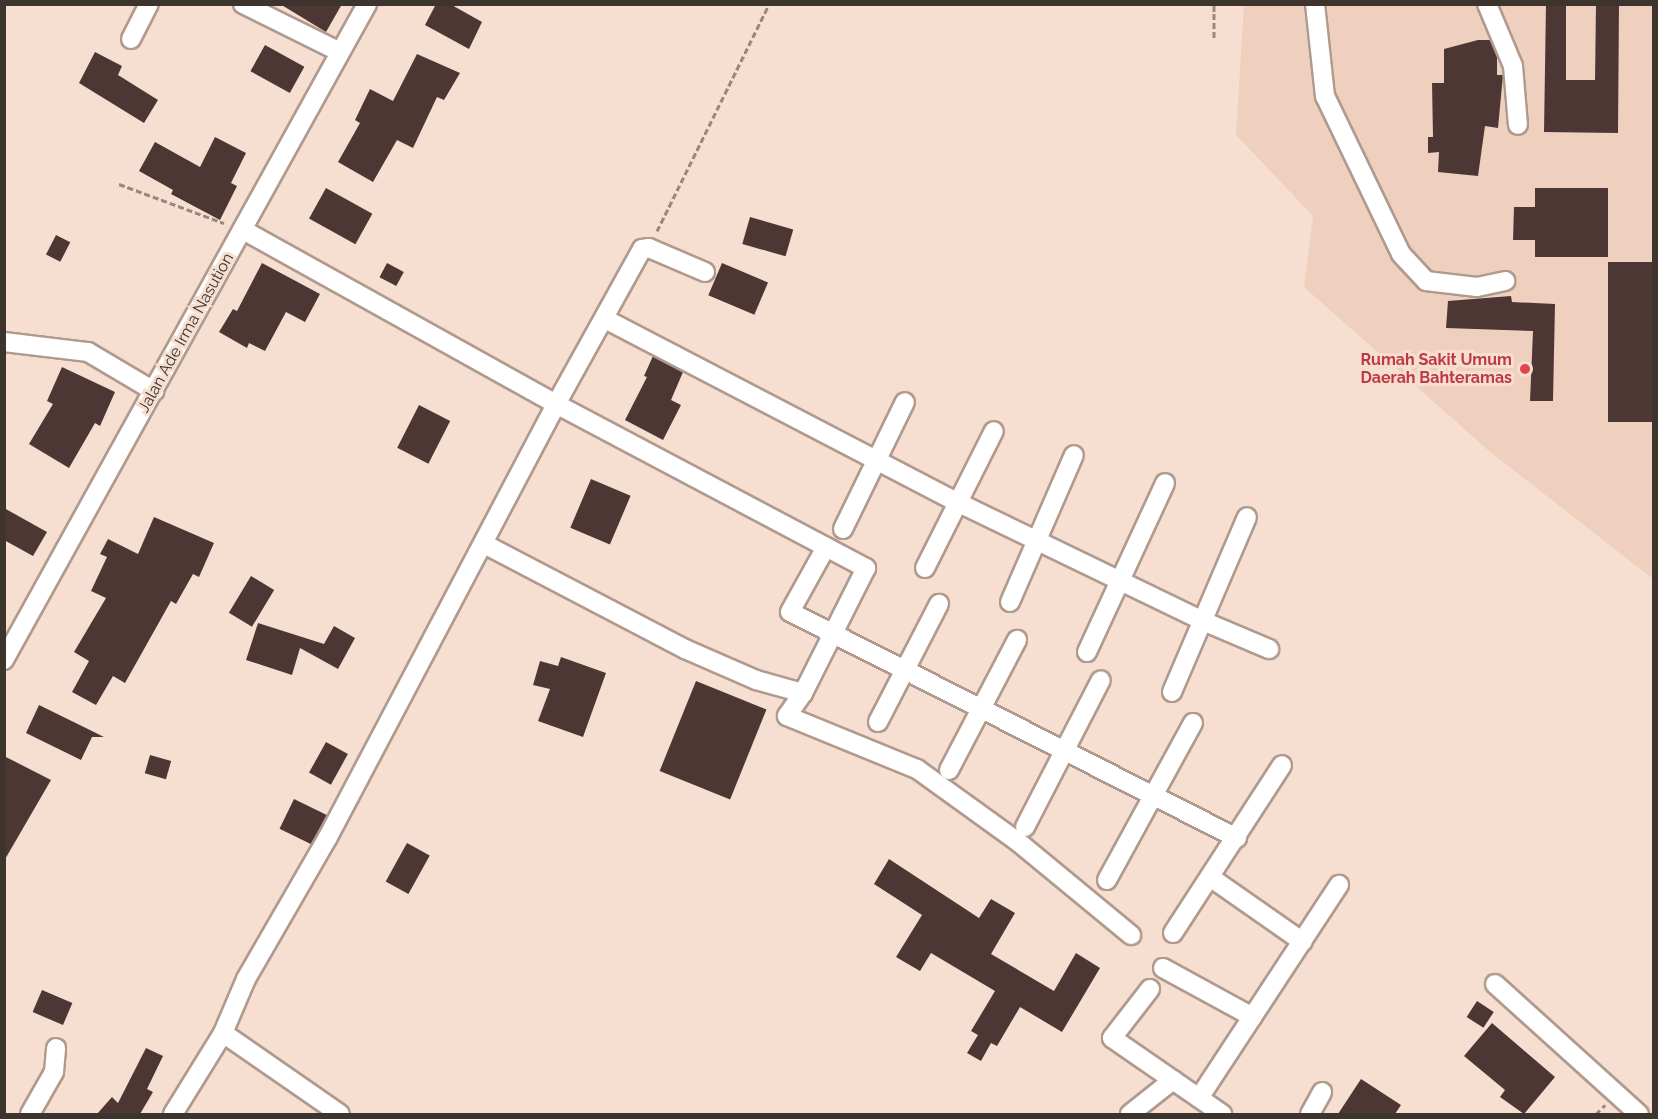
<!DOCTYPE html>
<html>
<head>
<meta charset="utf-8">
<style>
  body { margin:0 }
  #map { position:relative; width:1658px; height:1119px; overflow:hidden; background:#f6dfd1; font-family:Raleway,sans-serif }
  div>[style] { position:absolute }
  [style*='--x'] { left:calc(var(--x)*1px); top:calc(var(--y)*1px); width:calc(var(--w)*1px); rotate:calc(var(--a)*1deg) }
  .built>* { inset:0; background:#efd0bf }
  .building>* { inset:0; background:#4d3735; transform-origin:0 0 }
  .path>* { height:3px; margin-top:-1.5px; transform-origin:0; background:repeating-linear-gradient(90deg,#98887e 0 6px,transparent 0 9px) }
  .roads { filter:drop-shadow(2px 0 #b09a8d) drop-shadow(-2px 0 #b09a8d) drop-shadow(0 2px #b09a8d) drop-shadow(0 -2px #b09a8d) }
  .minor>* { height:18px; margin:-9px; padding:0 9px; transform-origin:9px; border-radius:9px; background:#fff }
  .dots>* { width:16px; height:16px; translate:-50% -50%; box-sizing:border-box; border:3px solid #f6dfd1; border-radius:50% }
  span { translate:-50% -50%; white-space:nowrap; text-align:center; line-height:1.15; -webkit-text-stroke:6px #f6dfd1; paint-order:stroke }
  .street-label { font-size:16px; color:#3d342e }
  .health-label { font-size:16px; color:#be3a42; font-weight:700 }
  .right { translate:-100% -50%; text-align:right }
  .frame { position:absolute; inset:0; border:6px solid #3d342e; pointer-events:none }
</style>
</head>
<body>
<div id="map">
  <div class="built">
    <i style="clip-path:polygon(1244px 5px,1653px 5px,1653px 579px,1489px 451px,1304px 287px,1313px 216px,1236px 135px)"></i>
  </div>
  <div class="building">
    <i style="clip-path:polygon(280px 4px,342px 4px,326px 32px)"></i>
    <i style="clip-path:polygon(436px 4px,450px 4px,482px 22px,469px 49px,425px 25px)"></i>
    <i style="clip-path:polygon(1546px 4px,1566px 4px,1566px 80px,1595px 80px,1596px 4px,1619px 4px,1618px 133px,1544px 132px)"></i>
    <i style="clip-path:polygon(1478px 40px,1490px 40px,1497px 56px,1497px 75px,1503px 75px,1498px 128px,1485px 126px,1478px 176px,1438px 172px,1439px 152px,1428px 153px,1428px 137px,1433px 137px,1432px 83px,1444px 83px,1444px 49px)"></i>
    <i style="left:265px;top:45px;width:45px;height:30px;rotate:29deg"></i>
    <i style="clip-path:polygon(95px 52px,122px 66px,118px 75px,158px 100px,144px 123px,79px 83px)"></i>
    <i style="clip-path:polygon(417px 54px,460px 73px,444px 100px,437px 97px,413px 148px,397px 140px,373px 182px,338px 162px,360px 123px,355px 120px,370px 89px,393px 101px)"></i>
    <i style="clip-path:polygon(215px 137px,246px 153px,231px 183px,237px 186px,220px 220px,171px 194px,173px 190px,139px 171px,155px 142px,200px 167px)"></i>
    <i style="left:326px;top:188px;width:53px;height:35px;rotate:29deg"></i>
    <i style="clip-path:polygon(1535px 188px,1608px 188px,1608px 257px,1535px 257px,1535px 240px,1513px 240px,1514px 207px,1535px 207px)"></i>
    <i style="left:750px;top:217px;width:45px;height:28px;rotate:16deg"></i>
    <i style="left:56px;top:235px;width:16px;height:22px;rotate:27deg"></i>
    <i style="left:1608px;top:262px;width:45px;height:160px"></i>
    <i style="clip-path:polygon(262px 263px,320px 294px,305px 322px,286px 312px,265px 351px,249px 343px,247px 348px,219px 332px,233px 309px,237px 311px)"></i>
    <i style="left:387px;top:263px;width:19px;height:16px;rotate:28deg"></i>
    <i style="left:722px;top:263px;width:50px;height:35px;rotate:23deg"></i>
    <i style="clip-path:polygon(1511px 296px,1512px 302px,1555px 304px,1553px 401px,1530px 401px,1533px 331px,1446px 328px,1448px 301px)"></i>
    <i style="clip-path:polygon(653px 356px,683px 372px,671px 400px,681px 405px,663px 440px,625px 420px,647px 377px,644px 376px)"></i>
    <i style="clip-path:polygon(62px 367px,115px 392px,100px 426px,95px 423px,69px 468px,29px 444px,53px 404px,47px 401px)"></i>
    <i style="left:419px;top:405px;width:35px;height:48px;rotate:27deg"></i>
    <i style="left:591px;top:479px;width:43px;height:53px;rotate:23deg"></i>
    <i style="clip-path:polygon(4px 508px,47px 532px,33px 556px,4px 540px)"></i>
    <i style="clip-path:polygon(154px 517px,214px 543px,199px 577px,193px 574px,176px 604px,171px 601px,125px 683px,113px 676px,96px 705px,72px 692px,89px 661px,74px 652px,106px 598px,91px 591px,107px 557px,100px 554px,108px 539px,138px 554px)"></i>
    <i style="left:251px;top:576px;width:27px;height:43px;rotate:31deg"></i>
    <i style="clip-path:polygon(258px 623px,324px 644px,334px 626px,355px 638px,338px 669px,300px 648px,292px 675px,246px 660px)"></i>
    <i style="clip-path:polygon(561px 657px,606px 673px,583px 737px,538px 721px,550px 689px,533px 685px,540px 661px,558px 666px)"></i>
    <i style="left:696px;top:681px;width:76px;height:97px;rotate:22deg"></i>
    <i style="clip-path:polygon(39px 705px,94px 732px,104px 737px,92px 737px,81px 760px,26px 733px)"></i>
    <i style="left:326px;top:742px;width:25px;height:35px;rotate:29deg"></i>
    <i style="left:150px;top:755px;width:22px;height:19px;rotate:16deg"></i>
    <i style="clip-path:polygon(4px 756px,51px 780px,4px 861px)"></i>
    <i style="left:294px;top:799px;width:37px;height:33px;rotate:26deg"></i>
    <i style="left:407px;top:843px;width:26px;height:44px;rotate:29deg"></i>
    <i style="clip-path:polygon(889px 859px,979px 918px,991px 899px,1015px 913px,991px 954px,1054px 991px,1076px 953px,1100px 968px,1062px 1032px,1020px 1007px,997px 1046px,991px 1043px,981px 1061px,967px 1053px,978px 1035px,971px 1031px,995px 991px,931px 953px,920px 971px,896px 957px,922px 915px,874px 884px)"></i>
    <i style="left:42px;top:990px;width:33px;height:24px;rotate:23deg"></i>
    <i style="left:1477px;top:1001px;width:20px;height:19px;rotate:33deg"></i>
    <i style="clip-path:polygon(1492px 1023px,1555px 1077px,1524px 1114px,1500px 1097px,1505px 1090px,1464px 1056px)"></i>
    <i style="clip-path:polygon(146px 1048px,163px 1056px,147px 1089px,153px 1092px,140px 1114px,97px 1114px,112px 1097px,118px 1103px)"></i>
    <i style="clip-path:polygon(1361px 1079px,1401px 1105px,1395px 1114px,1338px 1114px)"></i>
  </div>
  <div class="path">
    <i style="--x:1214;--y:38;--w:34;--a:-90"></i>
    <i style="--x:119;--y:184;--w:112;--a:20.4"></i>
    <i style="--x:657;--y:231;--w:253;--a:-63.7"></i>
    <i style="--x:1596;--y:1114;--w:13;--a:-45"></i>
  </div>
  <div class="roads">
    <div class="minor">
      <i style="--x:243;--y:4;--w:108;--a:26.3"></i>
      <i style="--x:1315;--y:4;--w:93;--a:83.8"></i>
      <i style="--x:1325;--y:96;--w:175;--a:64.3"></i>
      <i style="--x:1401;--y:254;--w:37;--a:47"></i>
      <i style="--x:1426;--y:281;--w:51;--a:6.7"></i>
      <i style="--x:1477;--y:287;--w:29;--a:-12"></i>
      <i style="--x:1487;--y:4;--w:67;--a:67.2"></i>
      <i style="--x:1513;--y:66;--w:59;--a:85.2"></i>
      <i style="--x:131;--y:39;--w:39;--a:-63"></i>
      <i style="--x:705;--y:272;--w:61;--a:-156.8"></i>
      <i style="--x:649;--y:248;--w:7;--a:172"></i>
      <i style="--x:642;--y:249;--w:177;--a:119"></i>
      <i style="--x:556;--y:404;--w:351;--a:27.9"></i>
      <i style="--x:866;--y:568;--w:140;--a:116.7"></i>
      <i style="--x:605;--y:319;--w:397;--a:27.5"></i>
      <i style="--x:957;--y:502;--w:273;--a:25.8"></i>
      <i style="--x:1203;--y:621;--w:72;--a:23"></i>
      <i style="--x:4;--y:342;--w:85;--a:6.8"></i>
      <i style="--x:88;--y:352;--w:77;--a:30.6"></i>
      <i style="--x:843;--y:529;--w:141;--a:-64"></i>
      <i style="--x:484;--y:544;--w:227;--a:27.6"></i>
      <i style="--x:685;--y:649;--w:77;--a:23.6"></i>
      <i style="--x:756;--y:680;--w:49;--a:15.5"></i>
      <i style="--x:803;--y:693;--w:28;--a:125"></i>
      <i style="--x:787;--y:716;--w:140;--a:22.2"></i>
      <i style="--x:917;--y:769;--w:123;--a:35.8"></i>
      <i style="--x:1017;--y:841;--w:148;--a:39.5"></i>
      <i style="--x:826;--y:547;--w:74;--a:119"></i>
      <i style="--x:790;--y:612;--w:501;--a:26.82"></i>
      <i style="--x:925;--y:568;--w:153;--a:-63.3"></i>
      <i style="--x:1010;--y:602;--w:160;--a:-66.5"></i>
      <i style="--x:1087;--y:652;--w:186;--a:-65.2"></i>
      <i style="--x:4;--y:660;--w:750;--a:-61.04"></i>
      <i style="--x:1172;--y:692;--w:190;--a:-66.8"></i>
      <i style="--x:878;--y:722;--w:133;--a:-62.7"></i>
      <i style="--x:949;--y:770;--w:147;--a:-62.4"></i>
      <i style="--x:1025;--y:827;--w:165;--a:-62.7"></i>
      <i style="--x:1210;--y:877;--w:113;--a:35"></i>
      <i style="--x:1107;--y:880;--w:179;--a:-61.3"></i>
      <i style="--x:1173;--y:933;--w:200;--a:-57"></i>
      <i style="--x:1163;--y:968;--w:102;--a:28.6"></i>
      <i style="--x:1495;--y:984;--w:194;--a:42.1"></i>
      <i style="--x:1150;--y:989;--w:62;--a:127.8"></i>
      <i style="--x:1112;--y:1038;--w:134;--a:34.6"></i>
      <i style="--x:223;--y:1033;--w:142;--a:34.7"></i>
      <i style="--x:1199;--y:1098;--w:255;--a:-56.7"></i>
      <i style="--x:30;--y:1114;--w:48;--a:-60.3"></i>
      <i style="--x:54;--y:1072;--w:24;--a:-85"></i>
      <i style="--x:173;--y:1114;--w:95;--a:-58.3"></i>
      <i style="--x:223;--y:1033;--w:59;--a:-66.9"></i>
      <i style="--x:246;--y:979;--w:164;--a:-60"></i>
      <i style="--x:328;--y:837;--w:489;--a:-62.2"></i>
      <i style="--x:556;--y:404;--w:358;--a:-150.9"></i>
      <i style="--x:1130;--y:1114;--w:55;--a:-38.3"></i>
      <i style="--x:1310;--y:1114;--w:25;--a:-61"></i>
    </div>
  </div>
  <div class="dots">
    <i style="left:1525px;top:369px;background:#e0444e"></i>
  </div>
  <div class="street-label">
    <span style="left:186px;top:333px;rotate:-61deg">Jalan Ade Irma Nasution</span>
  </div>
  <div class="health-label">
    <span class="right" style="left:1512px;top:369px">Rumah Sakit Umum<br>Daerah Bahteramas</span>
  </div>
  <div class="frame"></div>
</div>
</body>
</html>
